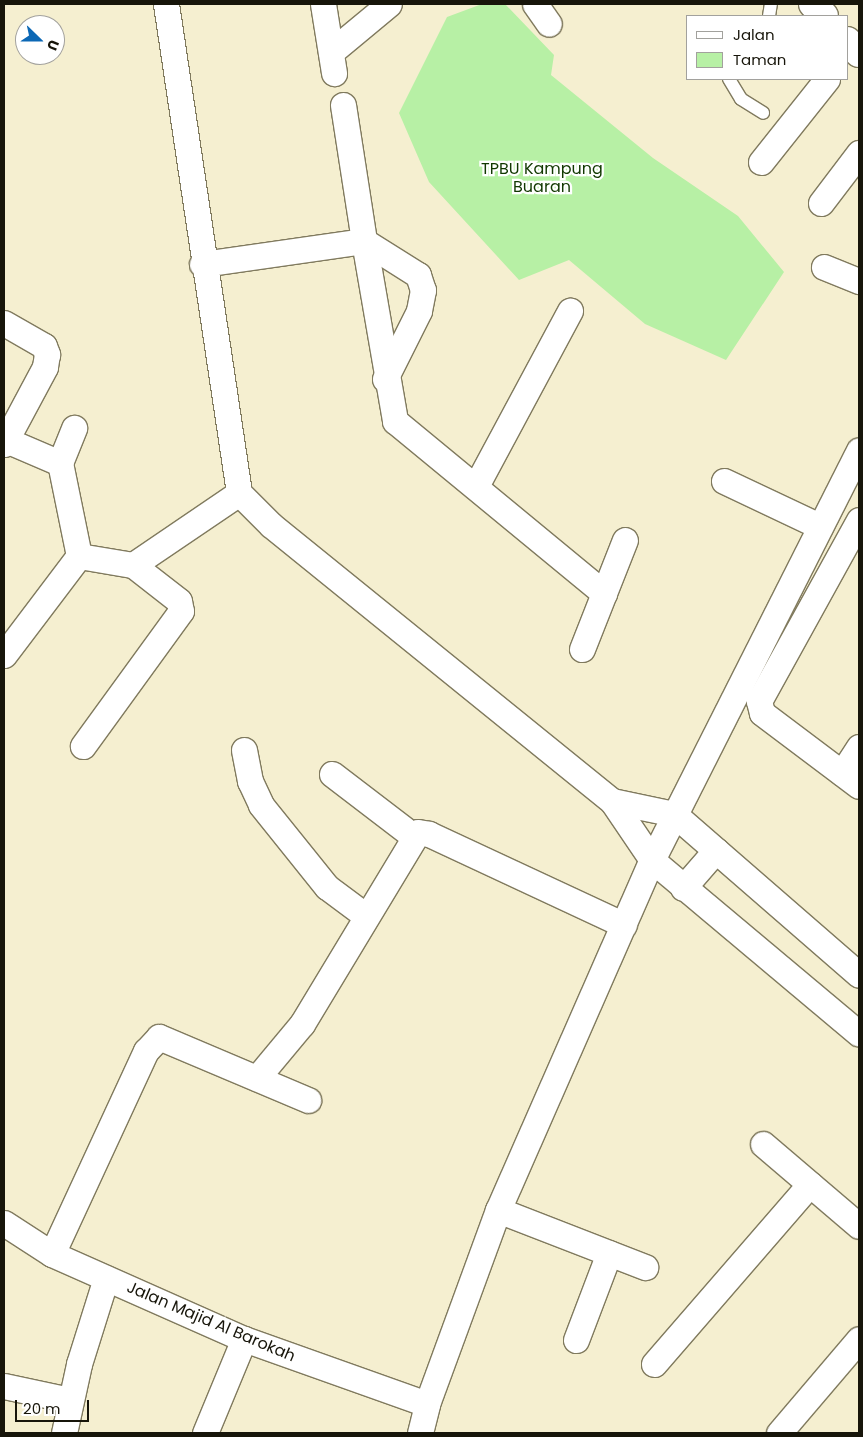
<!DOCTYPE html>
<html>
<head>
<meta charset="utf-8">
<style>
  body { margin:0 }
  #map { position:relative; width:863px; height:1437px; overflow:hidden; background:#f5efd0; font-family:Poppins,sans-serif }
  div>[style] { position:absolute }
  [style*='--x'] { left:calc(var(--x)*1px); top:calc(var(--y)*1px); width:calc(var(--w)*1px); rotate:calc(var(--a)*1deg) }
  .green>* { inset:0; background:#b7f0a5 }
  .roads { filter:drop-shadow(1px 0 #807a5e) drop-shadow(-1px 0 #807a5e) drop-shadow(0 1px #807a5e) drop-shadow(0 -1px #807a5e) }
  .lane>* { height:12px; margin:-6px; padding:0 6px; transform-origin:6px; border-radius:6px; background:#fff }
  .street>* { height:25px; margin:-12.5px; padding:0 12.5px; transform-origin:12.5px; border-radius:12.5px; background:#fff }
  .secondary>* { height:28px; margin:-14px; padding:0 14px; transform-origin:14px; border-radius:14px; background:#fff }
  span { translate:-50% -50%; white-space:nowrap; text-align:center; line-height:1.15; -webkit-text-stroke:4.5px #fff; paint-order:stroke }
  .park-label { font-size:16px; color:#113801 }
  .street-label { font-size:16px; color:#17150a }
  .frame { position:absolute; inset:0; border:5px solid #17150a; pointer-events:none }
  .legend { position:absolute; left:686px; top:15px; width:162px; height:65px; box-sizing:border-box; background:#fff; border:1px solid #a2a19d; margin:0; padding:6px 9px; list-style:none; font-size:15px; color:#17150a }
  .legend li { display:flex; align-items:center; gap:10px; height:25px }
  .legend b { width:25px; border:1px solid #a2a19d }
  .north { position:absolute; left:15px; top:15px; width:50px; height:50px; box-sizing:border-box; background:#fff; border:1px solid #a2a19d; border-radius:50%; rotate:112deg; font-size:14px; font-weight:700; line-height:20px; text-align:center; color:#17150a }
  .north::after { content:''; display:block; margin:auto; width:18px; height:22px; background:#0c68b5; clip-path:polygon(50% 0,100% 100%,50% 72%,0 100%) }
  .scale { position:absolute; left:15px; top:1400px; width:74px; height:22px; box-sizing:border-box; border:2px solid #17150a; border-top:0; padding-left:6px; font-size:15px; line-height:18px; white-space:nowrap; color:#17150a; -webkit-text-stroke:4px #fff; paint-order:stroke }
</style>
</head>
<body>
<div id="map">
  <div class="green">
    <i style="clip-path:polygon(482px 4px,505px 4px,554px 55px,551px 75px,653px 158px,738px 216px,784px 272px,726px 360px,645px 324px,569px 260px,519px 280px,429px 182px,399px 113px,447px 17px)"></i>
  </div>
  <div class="roads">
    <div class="lane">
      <i style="--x:769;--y:16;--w:12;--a:-81"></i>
      <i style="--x:729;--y:79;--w:23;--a:59"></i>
      <i style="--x:741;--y:99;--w:26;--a:32"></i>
    </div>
    <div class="street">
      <i style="--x:166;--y:4;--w:494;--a:81.5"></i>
      <i style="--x:239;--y:493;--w:45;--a:45"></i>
      <i style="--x:271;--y:525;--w:439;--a:39"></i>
      <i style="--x:612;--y:801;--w:71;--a:55.9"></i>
      <i style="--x:652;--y:860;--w:270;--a:40"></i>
      <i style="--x:323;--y:4;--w:70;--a:80.9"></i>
      <i style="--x:535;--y:4;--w:24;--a:55"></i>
      <i style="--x:331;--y:52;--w:75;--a:-39.6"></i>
      <i style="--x:343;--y:105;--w:138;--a:81.2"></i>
      <i style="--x:364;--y:241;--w:64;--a:32.2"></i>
      <i style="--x:418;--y:275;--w:16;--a:72"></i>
      <i style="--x:423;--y:290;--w:21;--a:101"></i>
      <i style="--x:419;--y:311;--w:76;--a:116.6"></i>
      <i style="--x:761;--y:162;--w:106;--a:-51.5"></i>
      <i style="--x:821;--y:203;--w:63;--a:-52.8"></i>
      <i style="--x:202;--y:264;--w:164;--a:-8.1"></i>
      <i style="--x:364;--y:241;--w:183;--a:80.2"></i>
      <i style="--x:395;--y:421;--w:271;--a:39.5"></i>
      <i style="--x:824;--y:267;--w:38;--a:22"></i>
      <i style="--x:4;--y:323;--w:46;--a:29.9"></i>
      <i style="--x:44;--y:346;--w:9;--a:69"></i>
      <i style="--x:47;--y:354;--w:13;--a:99"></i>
      <i style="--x:45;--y:367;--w:83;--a:118.1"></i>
      <i style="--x:4;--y:444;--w:4;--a:-63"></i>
      <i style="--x:6;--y:440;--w:59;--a:23.1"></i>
      <i style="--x:724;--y:481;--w:105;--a:25.3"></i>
      <i style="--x:476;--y:486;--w:199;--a:-61.8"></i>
      <i style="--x:859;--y:520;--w:207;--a:118.9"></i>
      <i style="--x:759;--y:701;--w:12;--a:76"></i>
      <i style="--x:762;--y:713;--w:121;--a:37"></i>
      <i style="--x:79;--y:556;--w:55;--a:9.5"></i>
      <i style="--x:133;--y:565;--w:58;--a:38"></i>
      <i style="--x:179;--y:601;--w:10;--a:79"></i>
      <i style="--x:181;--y:611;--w:167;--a:126"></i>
      <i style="--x:133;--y:565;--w:128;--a:-34.2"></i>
      <i style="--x:582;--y:649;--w:117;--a:-68.5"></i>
      <i style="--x:4;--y:655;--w:124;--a:-52.9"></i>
      <i style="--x:79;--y:556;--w:95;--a:-101.5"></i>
      <i style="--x:60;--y:463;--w:38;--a:-68"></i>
      <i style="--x:244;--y:750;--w:32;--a:79"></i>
      <i style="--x:250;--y:781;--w:26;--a:65"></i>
      <i style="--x:261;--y:805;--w:105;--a:51.2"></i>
      <i style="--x:327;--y:887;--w:49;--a:36.6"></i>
      <i style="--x:842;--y:773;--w:31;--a:-57"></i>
      <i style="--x:332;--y:774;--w:102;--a:37.4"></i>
      <i style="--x:612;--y:801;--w:63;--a:11.8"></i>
      <i style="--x:674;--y:814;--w:245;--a:41"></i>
      <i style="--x:683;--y:888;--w:50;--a:-49"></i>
      <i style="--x:257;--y:1078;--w:70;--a:-50.2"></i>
      <i style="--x:302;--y:1024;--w:224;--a:-58.9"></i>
      <i style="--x:418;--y:832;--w:11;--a:10"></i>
      <i style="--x:429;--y:834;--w:215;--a:25"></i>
      <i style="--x:763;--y:1144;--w:126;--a:40.5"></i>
      <i style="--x:498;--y:1210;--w:158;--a:21.2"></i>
      <i style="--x:4;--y:1223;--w:57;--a:32.9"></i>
      <i style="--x:52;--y:1254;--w:210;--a:23.9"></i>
      <i style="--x:244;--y:1339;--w:194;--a:19.6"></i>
      <i style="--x:52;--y:1254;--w:224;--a:-65.2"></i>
      <i style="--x:146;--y:1051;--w:19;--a:-47"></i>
      <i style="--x:159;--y:1037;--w:162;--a:22.9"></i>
      <i style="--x:576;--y:1340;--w:93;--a:-69.2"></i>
      <i style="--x:654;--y:1364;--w:238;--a:-49.1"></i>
      <i style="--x:4;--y:1386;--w:67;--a:12"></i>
      <i style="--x:64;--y:1433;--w:71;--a:-77.7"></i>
      <i style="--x:79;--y:1364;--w:90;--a:-72.6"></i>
      <i style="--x:205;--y:1433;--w:102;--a:-67.5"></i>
      <i style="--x:420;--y:1433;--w:30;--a:-76"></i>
      <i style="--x:427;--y:1404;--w:207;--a:-69.9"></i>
      <i style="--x:498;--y:1210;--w:382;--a:-66.3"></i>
      <i style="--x:652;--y:860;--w:459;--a:-63.2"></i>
      <i style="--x:779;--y:1433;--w:123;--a:-49.6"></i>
    </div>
    <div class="secondary">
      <i style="--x:813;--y:4;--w:16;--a:47"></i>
      <i style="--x:847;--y:41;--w:17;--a:45"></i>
    </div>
  </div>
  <div class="park-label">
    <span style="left:542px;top:178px">TPBU Kampung<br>Buaran</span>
  </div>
  <div class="street-label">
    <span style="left:211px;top:1322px;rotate:23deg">Jalan Majid Al Barokah</span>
  </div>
  <div class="frame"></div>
  <ul class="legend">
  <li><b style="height:6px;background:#fff"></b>Jalan</li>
  <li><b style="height:14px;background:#b7f0a5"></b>Taman</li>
  </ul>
  <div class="north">U</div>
  <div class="scale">20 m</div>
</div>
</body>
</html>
